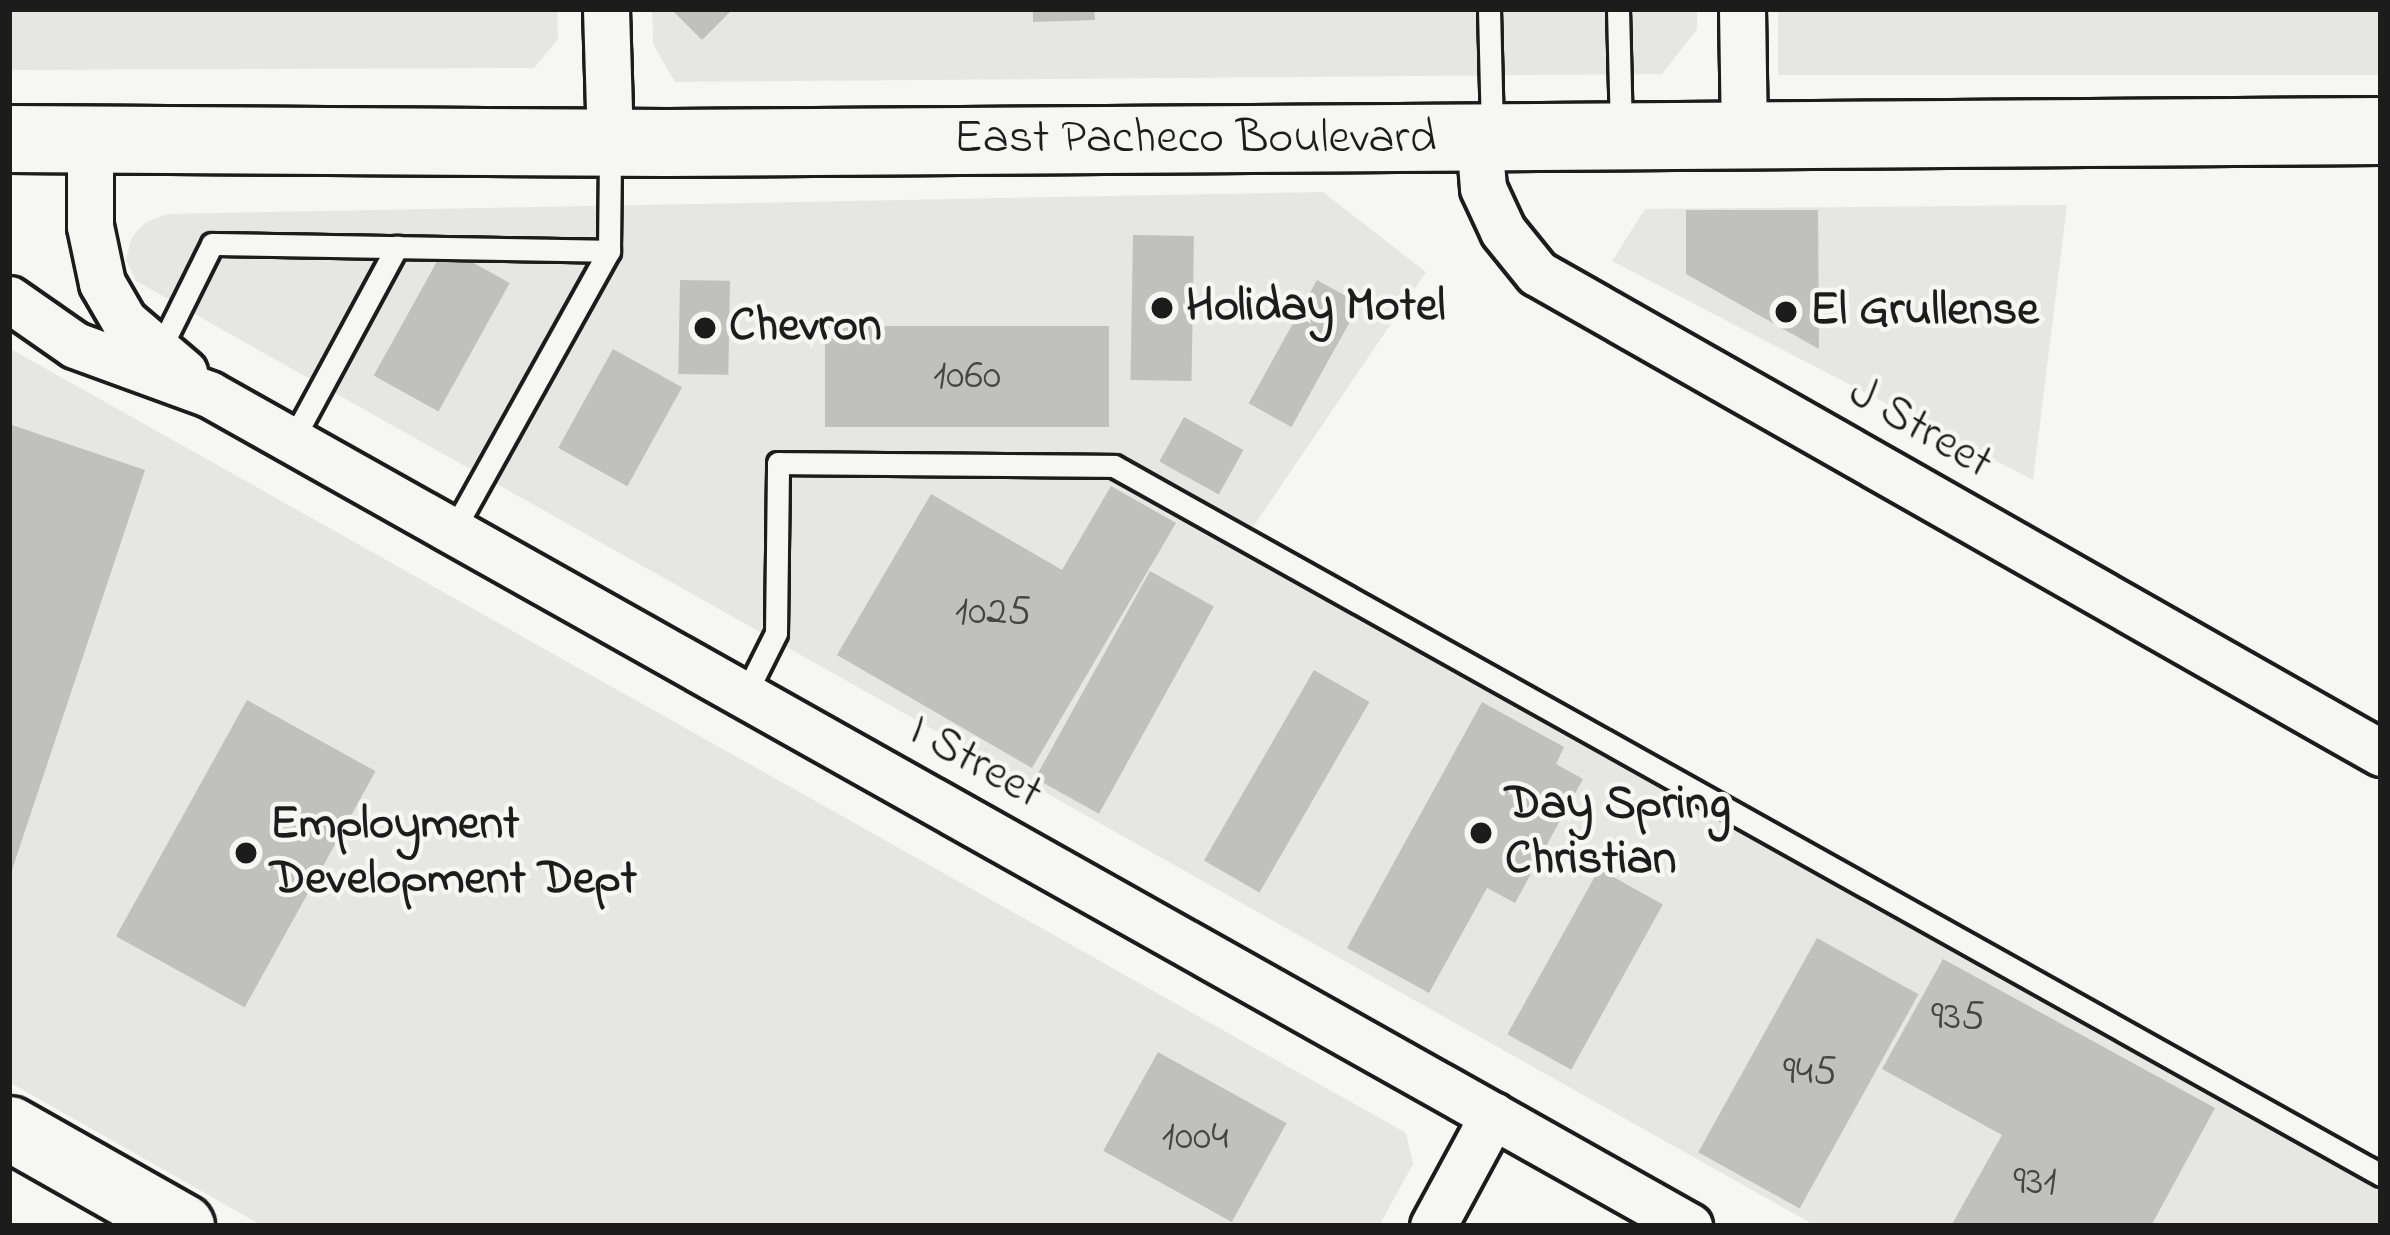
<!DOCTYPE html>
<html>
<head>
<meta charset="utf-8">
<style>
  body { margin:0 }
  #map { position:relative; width:2390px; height:1235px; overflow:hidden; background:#f6f6f2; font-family:"Indie Flower",sans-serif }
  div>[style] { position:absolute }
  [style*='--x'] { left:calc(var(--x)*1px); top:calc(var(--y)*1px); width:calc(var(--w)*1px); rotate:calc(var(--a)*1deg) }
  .built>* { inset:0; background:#e6e6e2; transform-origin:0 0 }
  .building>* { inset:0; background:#c0c0bd; transform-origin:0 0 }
  .roads { filter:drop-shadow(3px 0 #1c1c1c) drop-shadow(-3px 0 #1c1c1c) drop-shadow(0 3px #1c1c1c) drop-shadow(0 -3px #1c1c1c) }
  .lane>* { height:21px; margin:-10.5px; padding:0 10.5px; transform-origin:10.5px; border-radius:10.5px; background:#f6f6f2 }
  .street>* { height:45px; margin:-22.5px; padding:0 22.5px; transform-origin:22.5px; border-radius:22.5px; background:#f6f6f2 }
  .secondary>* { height:63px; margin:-31.5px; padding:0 31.5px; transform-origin:31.5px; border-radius:31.5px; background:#f6f6f2 }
  .highway>* { height:66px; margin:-33px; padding:0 33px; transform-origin:33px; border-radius:33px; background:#f6f6f2 }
  .dots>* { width:33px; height:33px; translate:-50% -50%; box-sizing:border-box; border:6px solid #f6f6f2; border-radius:50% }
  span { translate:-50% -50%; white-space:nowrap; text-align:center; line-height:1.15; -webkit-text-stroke:9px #f6f6f2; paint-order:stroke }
  .number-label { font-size:42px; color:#454544 }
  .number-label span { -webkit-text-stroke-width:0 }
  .street-label { font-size:48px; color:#1c1c1c }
  .poi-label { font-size:48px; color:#1c1c1c; font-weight:700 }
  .left { translate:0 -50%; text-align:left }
  .frame { position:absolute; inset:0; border:12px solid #1c1c1c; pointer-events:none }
</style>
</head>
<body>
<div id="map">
  <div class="built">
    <i style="clip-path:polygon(9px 9px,557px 9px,558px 39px,534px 68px,9px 70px)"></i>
    <i style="clip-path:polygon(652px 9px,1697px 9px,1697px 29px,1662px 74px,675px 82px,653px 44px)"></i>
    <i style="left:1778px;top:9px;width:603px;height:66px"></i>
    <i style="clip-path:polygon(1323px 192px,1426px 272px,1253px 527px,2381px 1165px,2381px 1226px,1816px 1226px,136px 281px,126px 260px,132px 237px,146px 222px,168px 214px)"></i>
    <i style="clip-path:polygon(2067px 205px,2033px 480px,1612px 261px,1645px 209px)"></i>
    <i style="clip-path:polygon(9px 348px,1406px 1133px,1413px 1164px,1379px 1226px,263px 1226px,9px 1082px)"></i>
  </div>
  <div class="building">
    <i style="clip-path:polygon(671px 9px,733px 9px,702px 40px)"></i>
    <i style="clip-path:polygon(1033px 9px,1094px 9px,1095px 20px,1033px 22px)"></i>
    <i style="clip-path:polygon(1686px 210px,1818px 210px,1819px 349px,1686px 274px)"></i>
    <i style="left:1133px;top:235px;width:61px;height:145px;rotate:1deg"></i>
    <i style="left:445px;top:247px;width:74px;height:147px;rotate:29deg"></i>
    <i style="left:680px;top:280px;width:50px;height:94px;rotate:1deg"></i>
    <i style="left:1317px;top:280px;width:49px;height:141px;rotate:29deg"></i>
    <i style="left:1109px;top:326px;width:101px;height:284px;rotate:90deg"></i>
    <i style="left:613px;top:349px;width:79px;height:113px;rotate:29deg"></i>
    <i style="left:1184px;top:417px;width:68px;height:51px;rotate:29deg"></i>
    <i style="clip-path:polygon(9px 424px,145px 470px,10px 876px,9px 876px)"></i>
    <i style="clip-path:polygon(1111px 486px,1176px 523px,1032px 768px,837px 655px,931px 494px,1062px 570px)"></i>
    <i style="left:1150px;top:571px;width:73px;height:237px;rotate:29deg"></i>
    <i style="left:1314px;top:670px;width:64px;height:220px;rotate:30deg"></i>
    <i style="left:247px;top:700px;width:147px;height:270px;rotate:29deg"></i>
    <i style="clip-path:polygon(1482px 702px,1564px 747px,1556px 764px,1583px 779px,1515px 903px,1487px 888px,1429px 993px,1347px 948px)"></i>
    <i style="left:1599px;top:869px;width:73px;height:189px;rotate:29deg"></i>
    <i style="left:1817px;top:938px;width:116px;height:245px;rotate:29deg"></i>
    <i style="clip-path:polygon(1943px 959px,2215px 1108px,2151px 1226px,1951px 1226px,2002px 1135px,1882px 1069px)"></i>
    <i style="left:1158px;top:1052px;width:147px;height:113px;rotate:29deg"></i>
  </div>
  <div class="roads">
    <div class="lane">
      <i style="--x:1489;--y:9;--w:119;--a:88.6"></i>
      <i style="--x:1618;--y:9;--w:119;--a:88.6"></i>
      <i style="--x:159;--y:351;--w:119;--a:-63.6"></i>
      <i style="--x:212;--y:244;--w:397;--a:1"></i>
      <i style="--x:292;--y:441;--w:221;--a:-61.6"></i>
      <i style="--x:453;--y:531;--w:321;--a:-60.9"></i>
      <i style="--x:609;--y:251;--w:102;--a:-89.4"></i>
      <i style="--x:745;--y:695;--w:69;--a:-63.4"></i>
      <i style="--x:776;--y:633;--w:170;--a:-89.3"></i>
      <i style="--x:778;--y:463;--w:336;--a:0.5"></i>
      <i style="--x:1114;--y:466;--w:1452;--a:29.23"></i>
    </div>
    <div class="street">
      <i style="--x:606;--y:9;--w:134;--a:88.3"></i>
      <i style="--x:1742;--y:9;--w:127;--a:89.1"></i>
      <i style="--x:90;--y:138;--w:88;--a:90"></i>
      <i style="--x:90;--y:226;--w:58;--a:78.1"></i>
      <i style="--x:102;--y:283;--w:44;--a:59.9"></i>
      <i style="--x:124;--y:321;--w:79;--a:40.4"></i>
      <i style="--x:1479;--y:138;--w:50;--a:85.4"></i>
      <i style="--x:1483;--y:188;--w:47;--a:65.1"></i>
      <i style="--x:1503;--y:231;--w:54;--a:51"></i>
      <i style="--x:1537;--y:273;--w:971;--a:29.63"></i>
      <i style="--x:9;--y:299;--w:80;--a:34.9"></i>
      <i style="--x:75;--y:345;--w:143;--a:20.1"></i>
      <i style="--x:209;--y:394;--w:1698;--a:29.34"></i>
      <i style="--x:1433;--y:1226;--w:126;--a:-61.6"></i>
    </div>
    <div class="secondary">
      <i style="--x:9;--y:1128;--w:199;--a:29.5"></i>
    </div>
    <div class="highway">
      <i style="--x:9;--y:139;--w:658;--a:0.35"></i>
      <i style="--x:667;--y:143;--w:1714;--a:-0.4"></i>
    </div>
  </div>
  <div class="dots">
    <i style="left:1162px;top:308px;background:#1c1c1c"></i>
    <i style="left:1786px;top:312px;background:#1c1c1c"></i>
    <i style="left:705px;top:328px;background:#1c1c1c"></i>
    <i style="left:1481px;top:833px;background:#1c1c1c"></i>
    <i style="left:246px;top:853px;background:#1c1c1c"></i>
  </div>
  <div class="number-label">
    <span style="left:967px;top:377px">1060</span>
    <span style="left:993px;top:613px">1025</span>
    <span style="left:1958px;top:1018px">935</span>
    <span style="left:1810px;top:1073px">945</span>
    <span style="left:1195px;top:1138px">1004</span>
    <span style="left:2035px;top:1183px">931</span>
  </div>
  <div class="street-label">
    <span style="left:1195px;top:140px">East Pacheco Boulevard</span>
    <span style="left:1920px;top:429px;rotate:30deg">J Street</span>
    <span style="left:975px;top:763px;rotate:29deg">I Street</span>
  </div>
  <div class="poi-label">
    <span class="left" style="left:1186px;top:308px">Holiday Motel</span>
    <span class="left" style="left:1810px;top:312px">El Grullense</span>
    <span class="left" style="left:729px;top:328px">Chevron</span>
    <span class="left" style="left:1505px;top:833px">Day Spring<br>Christian</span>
    <span class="left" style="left:270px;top:853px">Employment<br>Development Dept</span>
  </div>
  <div class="frame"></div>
</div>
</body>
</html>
